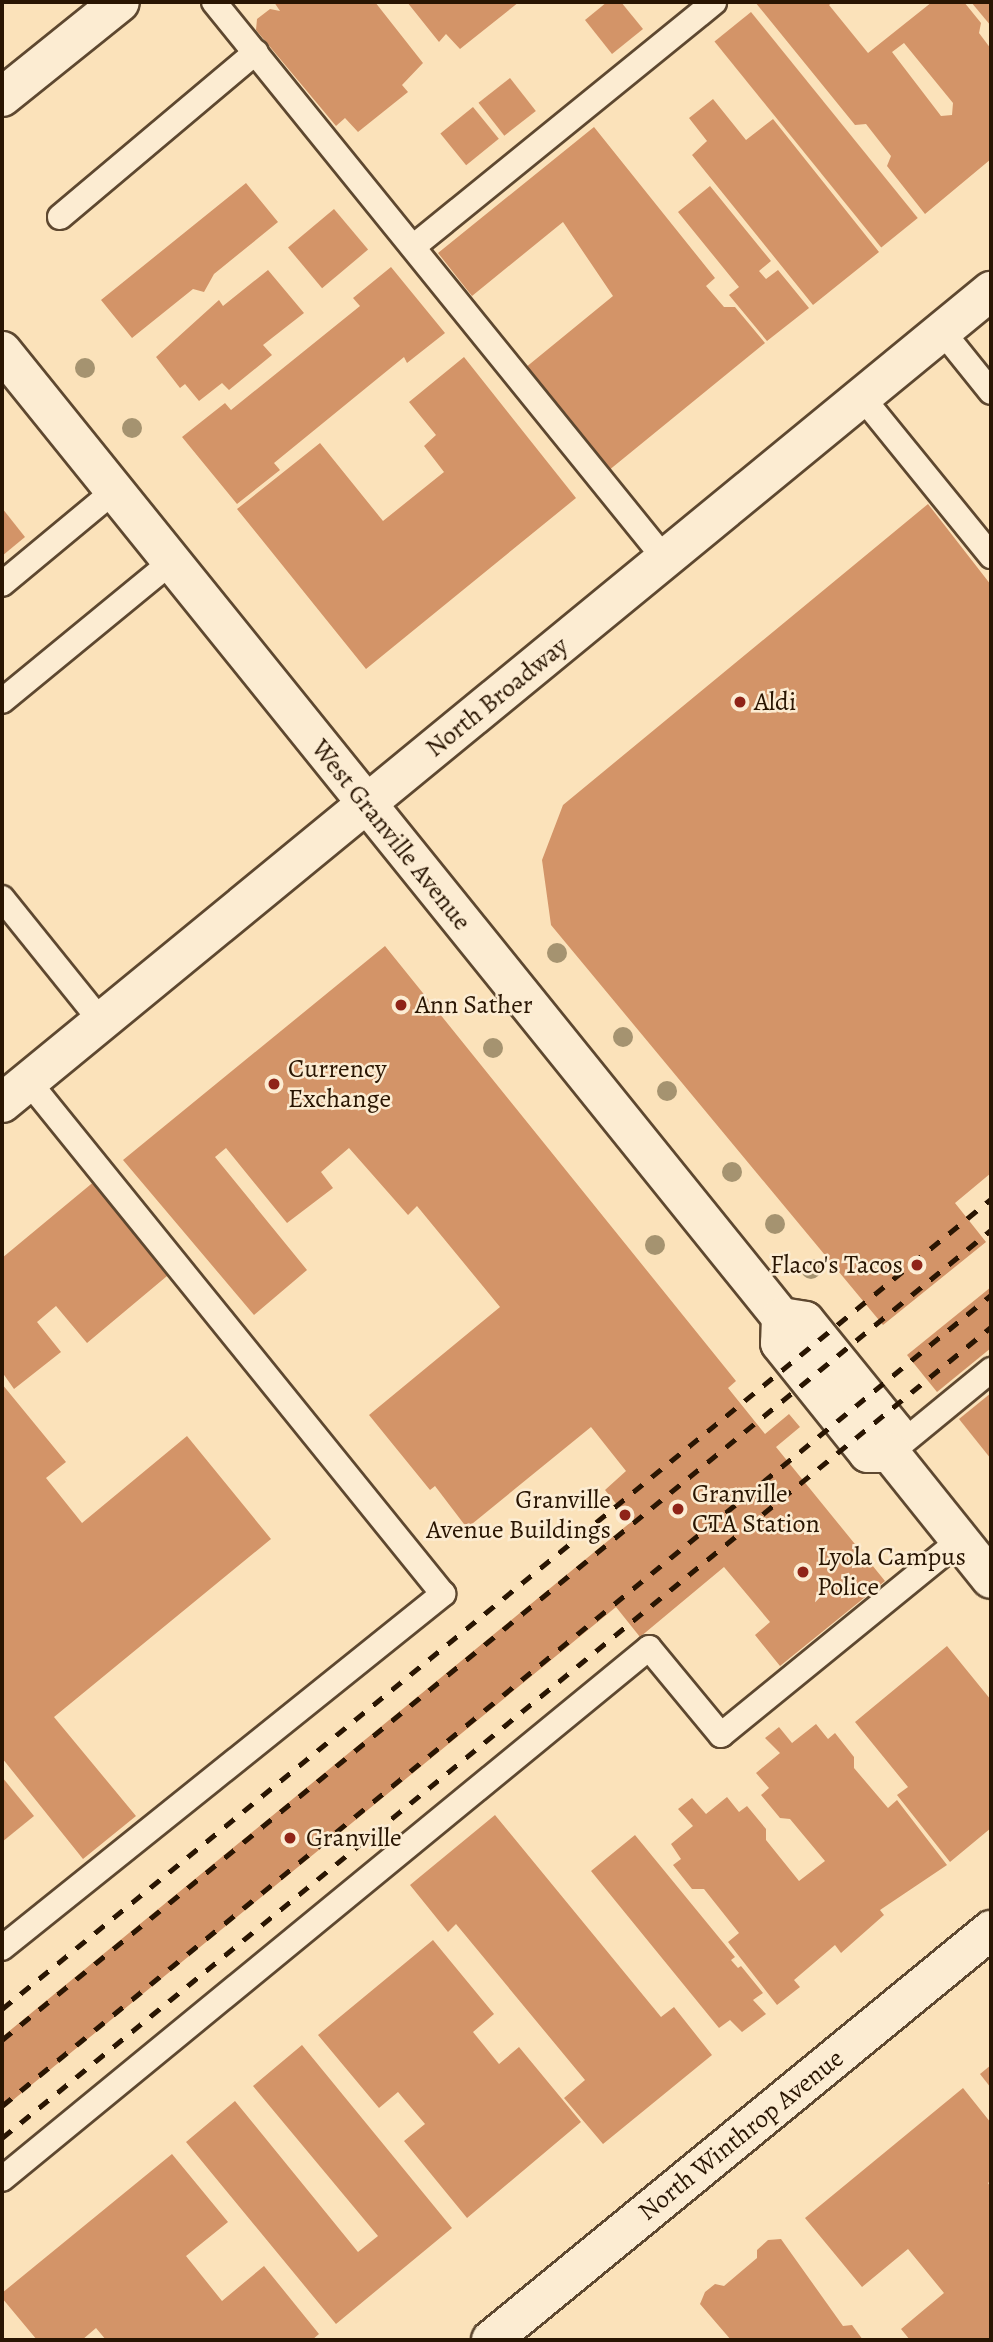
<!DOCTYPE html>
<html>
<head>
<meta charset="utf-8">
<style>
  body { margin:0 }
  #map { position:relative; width:993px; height:2342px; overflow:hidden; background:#fbe2ba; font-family:Alegreya,serif }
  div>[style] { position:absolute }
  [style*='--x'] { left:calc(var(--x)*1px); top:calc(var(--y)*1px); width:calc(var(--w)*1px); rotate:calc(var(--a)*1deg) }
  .building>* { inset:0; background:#d39468; transform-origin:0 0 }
  .roads { filter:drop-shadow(2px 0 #5e4830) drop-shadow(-2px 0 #5e4830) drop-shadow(0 2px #5e4830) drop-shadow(0 -2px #5e4830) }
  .lane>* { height:24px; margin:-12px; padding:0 12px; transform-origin:12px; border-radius:12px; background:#fcecd2 }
  .street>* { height:38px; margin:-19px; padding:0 19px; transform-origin:19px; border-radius:19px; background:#fcecd2 }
  .secondary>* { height:38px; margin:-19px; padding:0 19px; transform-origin:19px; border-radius:19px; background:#fcecd2 }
  .rail>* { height:5px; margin-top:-2.5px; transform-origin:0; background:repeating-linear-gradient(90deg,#291502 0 12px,transparent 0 24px) }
  .trees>* { width:20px; height:20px; margin:-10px; border-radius:50%; background:#a59370 }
  .dots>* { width:19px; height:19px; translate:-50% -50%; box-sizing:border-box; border:4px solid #fcecd2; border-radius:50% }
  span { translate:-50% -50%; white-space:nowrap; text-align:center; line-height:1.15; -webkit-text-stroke:5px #fcecd2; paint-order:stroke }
  .street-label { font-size:26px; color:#291502 }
  .poi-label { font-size:26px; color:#291502 }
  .left { translate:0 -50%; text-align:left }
  .right { translate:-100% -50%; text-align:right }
  .frame { position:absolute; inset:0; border:4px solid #291502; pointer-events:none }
</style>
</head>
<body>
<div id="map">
  <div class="building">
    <i style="clip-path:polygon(274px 2px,375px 2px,423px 63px,402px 85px,408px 92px,358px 132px,345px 118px,336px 126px,256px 30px,257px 19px,270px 9px,280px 11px)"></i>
    <i style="clip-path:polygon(407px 2px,519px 2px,460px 49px,446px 34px,439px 42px)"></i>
    <i style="clip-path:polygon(607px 2px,621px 2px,643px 29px,612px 54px,585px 20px)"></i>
    <i style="clip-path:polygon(evenodd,755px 2px,833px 2px,829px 5px,868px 53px,932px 2px,964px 2px,981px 23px,979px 33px,991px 49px,991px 159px,925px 214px,887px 166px,891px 156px,866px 124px,855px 125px,755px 2px,904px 43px,953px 103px,952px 115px,941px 116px,892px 52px,904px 43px)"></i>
    <i style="clip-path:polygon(971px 2px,991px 2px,991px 26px)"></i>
    <i style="left:751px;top:12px;width:265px;height:47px;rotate:51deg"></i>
    <i style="left:510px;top:78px;width:42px;height:40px;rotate:52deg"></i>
    <i style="clip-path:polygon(713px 99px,746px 140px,773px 119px,879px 252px,813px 305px,692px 155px,707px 141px,689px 118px)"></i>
    <i style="left:473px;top:107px;width:41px;height:42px;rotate:51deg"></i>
    <i style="clip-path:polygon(594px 127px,715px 278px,706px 286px,724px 307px,735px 307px,765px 343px,608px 471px,525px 368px,613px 296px,563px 222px,472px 296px,438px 253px)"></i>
    <i style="clip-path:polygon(246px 183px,278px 222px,214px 274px,204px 292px,193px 289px,132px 338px,101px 300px)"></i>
    <i style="clip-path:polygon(710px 186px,771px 261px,759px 271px,766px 279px,778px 270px,809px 308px,767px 341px,729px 295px,739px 287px,678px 212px)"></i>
    <i style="left:334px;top:209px;width:53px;height:60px;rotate:50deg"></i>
    <i style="clip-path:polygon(391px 267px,445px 333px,407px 363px,404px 357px,274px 463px,280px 470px,237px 504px,182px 437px,225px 403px,231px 410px,360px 306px,353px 298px)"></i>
    <i style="clip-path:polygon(268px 270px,304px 313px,263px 345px,272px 355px,229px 390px,222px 383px,199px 401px,185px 384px,180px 388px,156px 357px,219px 300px,223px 306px)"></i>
    <i style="clip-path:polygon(464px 357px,576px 498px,366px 669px,237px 509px,320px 443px,383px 521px,444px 472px,424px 446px,436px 435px,409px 402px)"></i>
    <i style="clip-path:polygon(928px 504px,991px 585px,991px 1173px,955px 1203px,986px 1242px,883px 1325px,551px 925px,542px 860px,563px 805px)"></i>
    <i style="clip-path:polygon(2px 508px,25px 537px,2px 556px)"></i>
    <i style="clip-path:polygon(385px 946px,736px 1381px,728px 1388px,765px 1434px,789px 1414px,800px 1427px,776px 1447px,885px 1581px,780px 1666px,755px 1635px,770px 1622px,724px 1567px,640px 1637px,616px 1607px,2px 2109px,2px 2037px,631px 1522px,605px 1490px,626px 1471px,591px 1427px,467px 1528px,435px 1486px,430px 1490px,369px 1415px,500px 1307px,417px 1206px,408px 1215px,349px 1148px,321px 1172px,333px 1188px,287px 1223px,226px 1148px,215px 1157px,307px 1270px,254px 1315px,123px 1160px)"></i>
    <i style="clip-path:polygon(96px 1180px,173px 1271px,87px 1343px,56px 1306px,37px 1322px,61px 1352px,14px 1389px,2px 1372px,2px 1258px)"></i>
    <i style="clip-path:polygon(991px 1287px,991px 1348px,937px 1392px,907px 1355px)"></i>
    <i style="clip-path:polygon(2px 1384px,66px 1462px,46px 1478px,82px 1523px,187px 1436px,271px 1539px,54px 1717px,136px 1816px,83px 1859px,2px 1758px)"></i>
    <i style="clip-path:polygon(991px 1393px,991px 1459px,959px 1419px)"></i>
    <i style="clip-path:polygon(947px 1646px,991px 1700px,991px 1828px,950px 1862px,897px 1795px,908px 1787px,855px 1722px)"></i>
    <i style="clip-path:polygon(816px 1724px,828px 1739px,835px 1733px,854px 1757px,854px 1768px,888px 1808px,897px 1800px,947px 1865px,880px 1910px,884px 1915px,841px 1953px,835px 1945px,794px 1980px,800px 1987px,777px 2005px,728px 1942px,739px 1933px,704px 1889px,692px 1889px,673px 1865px,681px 1859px,671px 1844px,693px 1826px,678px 1809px,692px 1798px,706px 1814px,727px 1797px,739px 1812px,747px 1806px,766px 1829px,766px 1840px,799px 1881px,825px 1861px,790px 1819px,780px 1818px,761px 1795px,769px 1788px,756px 1773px,780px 1753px,765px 1738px,779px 1727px,792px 1743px)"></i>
    <i style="clip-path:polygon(2px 1777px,34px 1816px,2px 1842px)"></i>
    <i style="clip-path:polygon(495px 1815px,661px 2017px,674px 2007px,712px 2055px,603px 2144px,564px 2098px,585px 2080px,456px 1924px,448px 1932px,410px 1885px)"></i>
    <i style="clip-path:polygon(635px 1835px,735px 1957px,731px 1960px,738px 1968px,741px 1966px,763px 1993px,753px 2000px,766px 2014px,742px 2032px,730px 2020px,719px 2028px,591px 1871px)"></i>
    <i style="clip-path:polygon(433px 1940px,494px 2014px,473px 2032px,499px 2064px,519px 2047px,581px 2122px,467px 2218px,404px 2141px,425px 2124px,398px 2092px,379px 2108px,318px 2035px)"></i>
    <i style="clip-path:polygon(302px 2045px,452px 2228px,336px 2324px,186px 2142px,235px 2101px,358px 2252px,378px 2236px,253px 2086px)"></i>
    <i style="clip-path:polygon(991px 2065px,991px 2088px,980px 2074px)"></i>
    <i style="clip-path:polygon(963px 2088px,991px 2123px,991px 2180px,988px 2183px,991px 2188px,991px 2340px,910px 2340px,901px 2329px,944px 2293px,908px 2249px,862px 2287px,805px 2218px)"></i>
    <i style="clip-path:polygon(172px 2154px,228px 2222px,186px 2256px,222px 2301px,264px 2266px,319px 2334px,312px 2340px,106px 2340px,96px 2328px,82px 2340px,37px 2340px,2px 2298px,2px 2293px)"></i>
    <i style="clip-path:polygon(781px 2239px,843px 2326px,852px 2325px,863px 2340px,731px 2340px,700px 2304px,705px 2292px,715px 2284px,724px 2286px,757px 2258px,757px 2250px,768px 2240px)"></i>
  </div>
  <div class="roads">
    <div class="lane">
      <i style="--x:214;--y:2;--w:717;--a:51"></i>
      <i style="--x:60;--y:217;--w:256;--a:-40.1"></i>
      <i style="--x:413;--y:247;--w:388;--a:-39.1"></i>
      <i style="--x:942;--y:331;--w:78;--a:51.2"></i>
      <i style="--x:862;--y:397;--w:205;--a:50.9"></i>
      <i style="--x:2;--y:584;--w:146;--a:-39.7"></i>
      <i style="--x:2;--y:701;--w:219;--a:-39.4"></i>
      <i style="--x:2;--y:898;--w:158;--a:51.2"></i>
      <i style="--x:890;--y:1453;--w:131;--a:-39.4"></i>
      <i style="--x:2;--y:1948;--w:566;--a:-38.75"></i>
      <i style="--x:443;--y:1594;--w:660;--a:-128.97"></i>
      <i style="--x:2;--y:2179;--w:837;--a:-39.38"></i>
      <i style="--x:649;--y:1648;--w:113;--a:50.4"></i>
      <i style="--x:721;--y:1735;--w:308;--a:-39.2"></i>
    </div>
    <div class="street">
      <i style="--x:2;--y:97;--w:151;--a:-38.8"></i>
      <i style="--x:2;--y:351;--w:1241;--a:51.12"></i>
      <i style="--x:781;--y:1317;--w:24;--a:9"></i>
      <i style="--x:805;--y:1321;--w:141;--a:51"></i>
      <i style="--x:894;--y:1431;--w:22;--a:100"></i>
      <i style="--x:890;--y:1453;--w:161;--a:51.3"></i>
      <i style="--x:781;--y:1317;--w:26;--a:92"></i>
      <i style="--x:780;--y:1343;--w:141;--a:51.3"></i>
      <i style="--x:868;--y:1453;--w:22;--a:0"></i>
      <i style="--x:491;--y:2340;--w:647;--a:-39.35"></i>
    </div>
    <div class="secondary">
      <i style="--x:2;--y:1103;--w:1280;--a:-39.39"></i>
    </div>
  </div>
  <div class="rail">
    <i style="--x:2;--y:2009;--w:1278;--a:-39.32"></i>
    <i style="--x:2;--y:2040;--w:1278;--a:-39.32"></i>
    <i style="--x:2;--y:2106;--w:1279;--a:-39.35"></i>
    <i style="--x:2;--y:2138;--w:1279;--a:-39.35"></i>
  </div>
  <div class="trees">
    <i style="left:85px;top:368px"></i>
    <i style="left:132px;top:428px"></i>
    <i style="left:557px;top:953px"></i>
    <i style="left:623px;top:1037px"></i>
    <i style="left:493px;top:1048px"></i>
    <i style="left:667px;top:1091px"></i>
    <i style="left:732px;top:1172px"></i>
    <i style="left:775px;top:1224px"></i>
    <i style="left:655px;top:1245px"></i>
    <i style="left:811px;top:1269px"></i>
  </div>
  <div class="dots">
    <i style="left:740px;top:702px;background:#8f2418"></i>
    <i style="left:401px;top:1005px;background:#8f2418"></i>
    <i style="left:274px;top:1084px;background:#8f2418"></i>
    <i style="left:917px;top:1265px;background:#8f2418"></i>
    <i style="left:678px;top:1509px;background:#8f2418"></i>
    <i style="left:625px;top:1515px;background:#8f2418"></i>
    <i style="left:803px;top:1572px;background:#8f2418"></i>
    <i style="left:290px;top:1838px;background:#8f2418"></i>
  </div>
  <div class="street-label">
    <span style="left:497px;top:697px;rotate:-39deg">North Broadway</span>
    <span style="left:391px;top:835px;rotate:51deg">West Granville Avenue</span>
    <span style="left:741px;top:2135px;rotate:-39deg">North Winthrop Avenue</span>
  </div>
  <div class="poi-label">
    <span class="left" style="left:754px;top:702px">Aldi</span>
    <span class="left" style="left:415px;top:1005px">Ann Sather</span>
    <span class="left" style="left:288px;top:1084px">Currency<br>Exchange</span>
    <span class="right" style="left:903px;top:1265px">Flaco's Tacos</span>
    <span class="left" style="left:692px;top:1509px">Granville<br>CTA Station</span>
    <span class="right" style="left:611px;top:1515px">Granville<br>Avenue Buildings</span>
    <span class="left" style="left:817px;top:1572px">Lyola Campus<br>Police</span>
    <span class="left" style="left:306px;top:1838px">Granville</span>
  </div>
  <div class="frame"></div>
</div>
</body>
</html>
